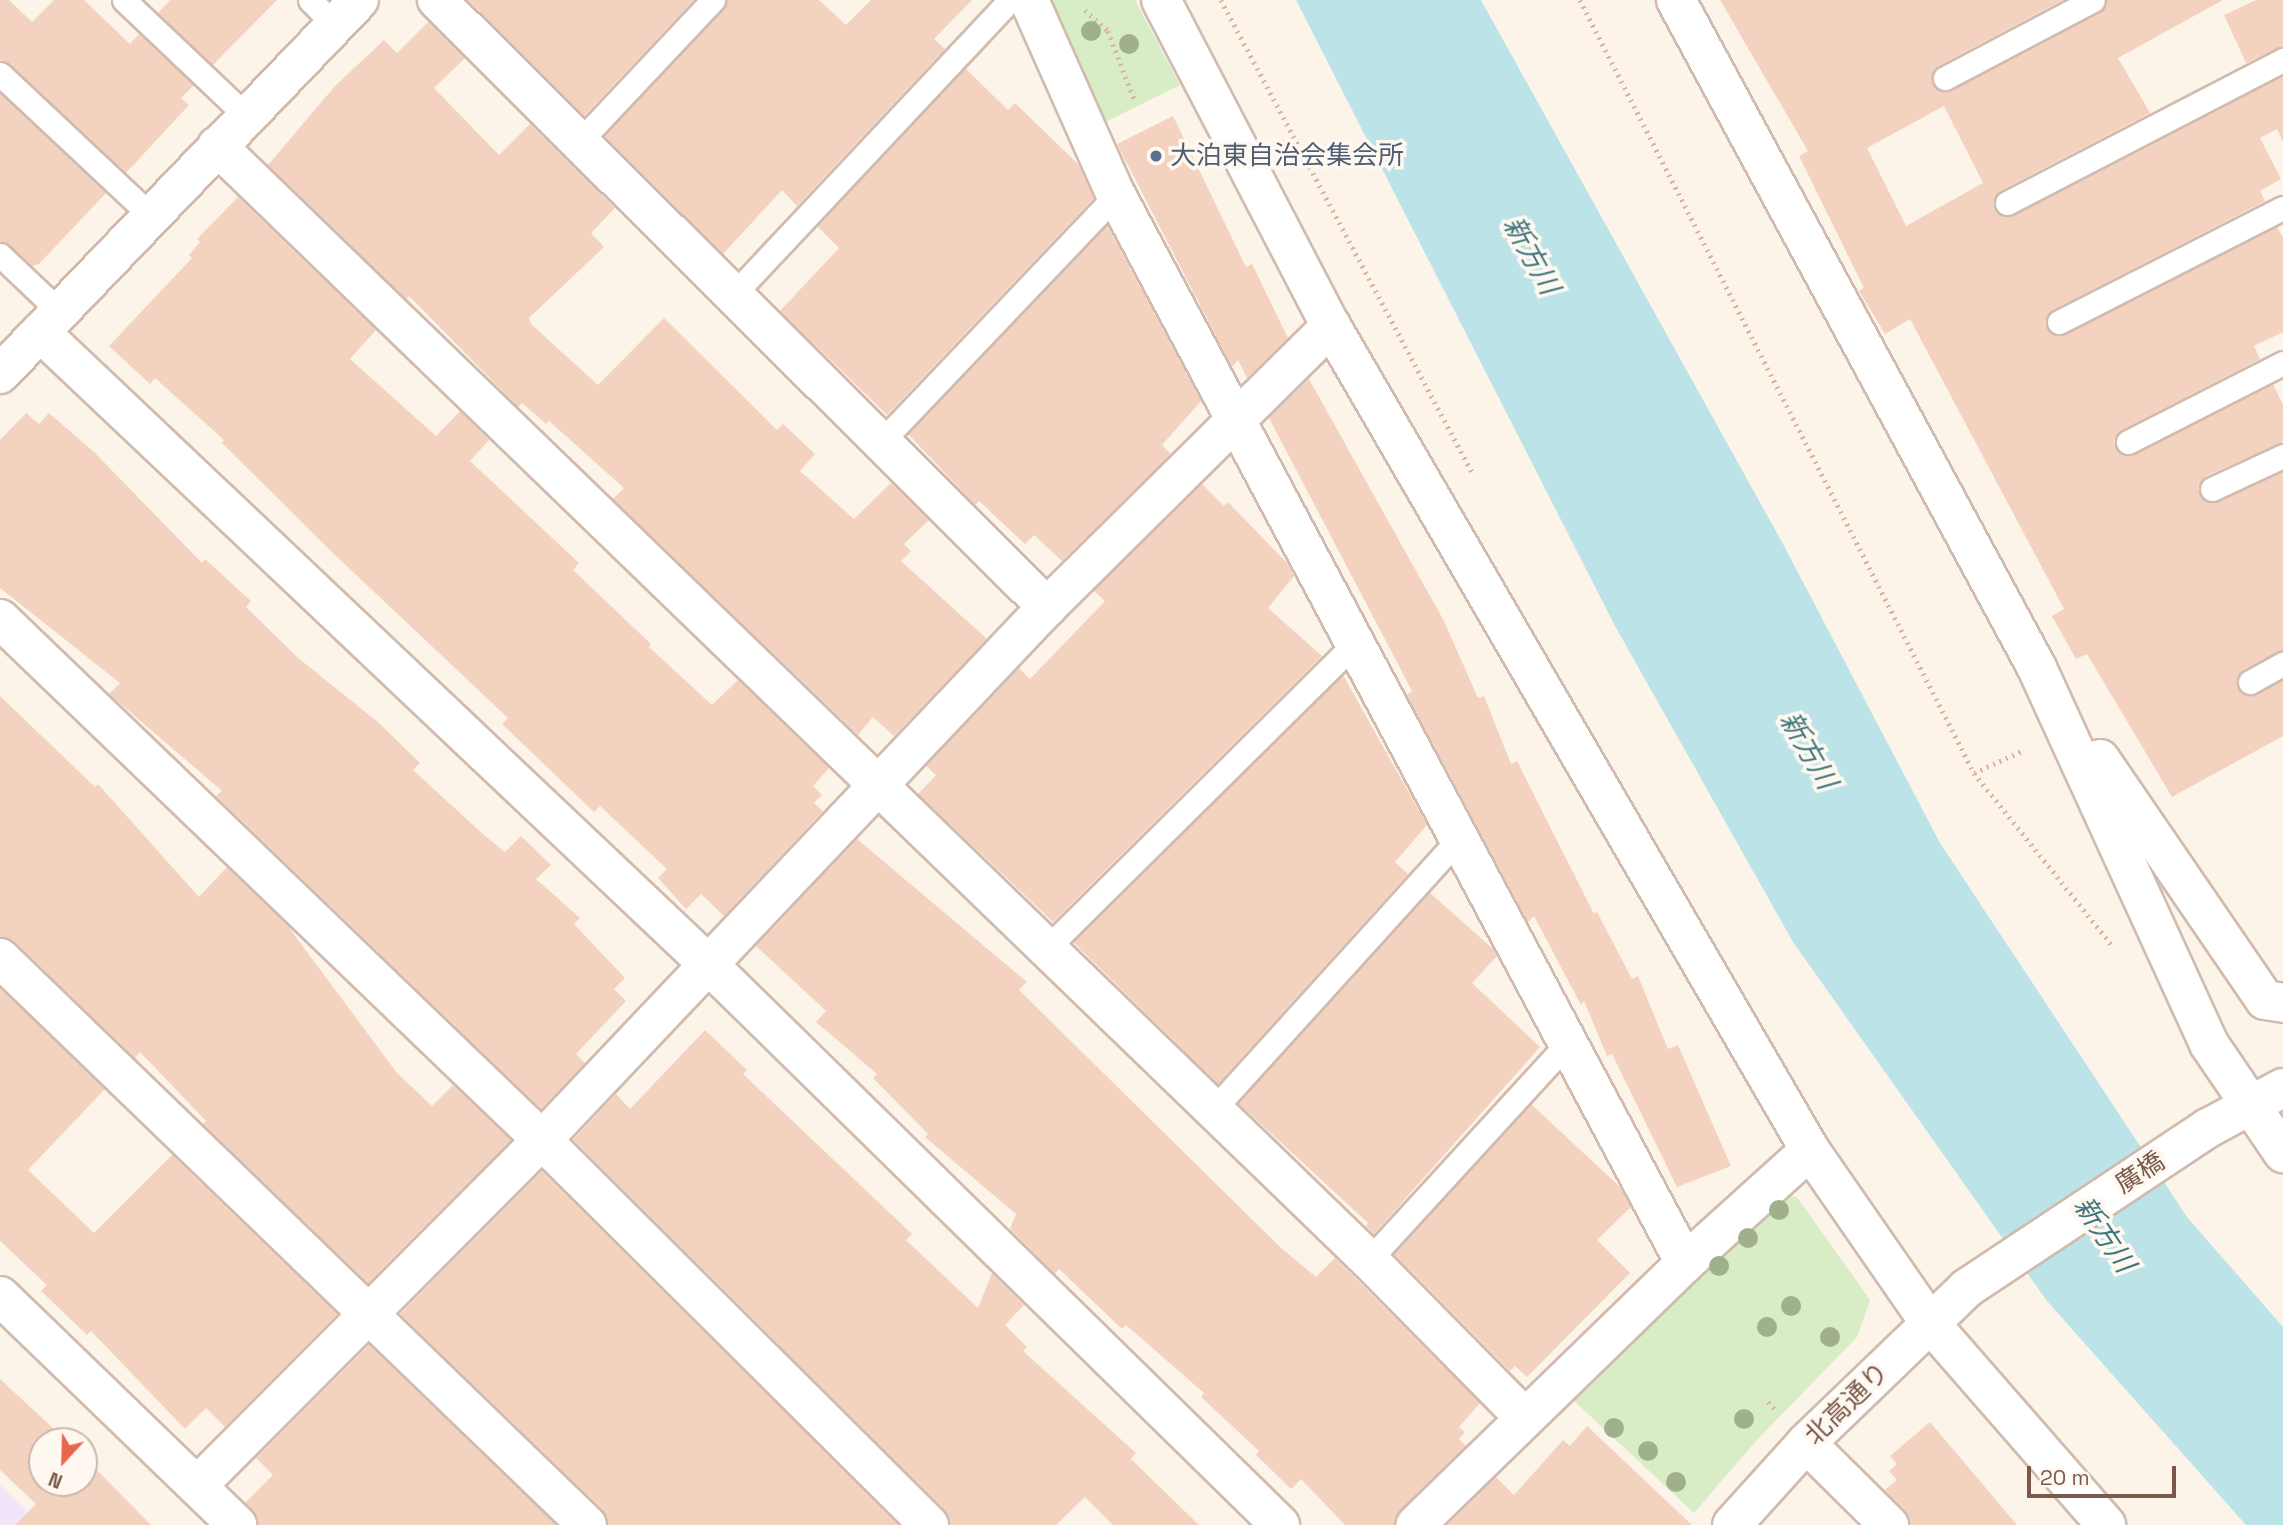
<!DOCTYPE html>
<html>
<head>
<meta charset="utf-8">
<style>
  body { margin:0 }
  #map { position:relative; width:2283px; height:1525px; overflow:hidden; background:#fdf4e9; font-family:"Space Grotesk","Noto Sans JP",sans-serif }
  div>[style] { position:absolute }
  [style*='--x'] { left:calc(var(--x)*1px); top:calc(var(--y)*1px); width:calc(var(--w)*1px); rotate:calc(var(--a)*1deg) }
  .education>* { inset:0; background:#f1e5fa }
  .green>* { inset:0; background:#d8ecc6 }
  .water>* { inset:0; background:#bce4e8 }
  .building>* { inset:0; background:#f3d2c0 }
  .path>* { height:4.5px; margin-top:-2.25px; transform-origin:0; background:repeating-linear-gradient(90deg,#d9b4a2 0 2px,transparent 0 7px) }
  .roads { filter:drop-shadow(2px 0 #d0bbae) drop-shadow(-2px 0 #d0bbae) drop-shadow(0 2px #d0bbae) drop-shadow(0 -2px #d0bbae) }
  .service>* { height:23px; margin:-11.5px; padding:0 11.5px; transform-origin:11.5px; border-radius:11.5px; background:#fff }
  .minor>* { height:38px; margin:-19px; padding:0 19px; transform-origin:19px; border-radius:19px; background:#fff }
  .tertiary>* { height:38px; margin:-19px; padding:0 19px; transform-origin:19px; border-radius:19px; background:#fff }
  .trees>* { width:20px; height:20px; margin:-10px; border-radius:50%; background:#a0b08c }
  .dots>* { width:19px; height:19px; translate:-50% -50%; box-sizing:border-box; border:4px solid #fff8f0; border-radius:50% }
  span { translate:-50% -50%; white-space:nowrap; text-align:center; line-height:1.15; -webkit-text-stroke:7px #fff8f0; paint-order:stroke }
  .service-label { font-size:26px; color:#4e5e75 }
  .left { translate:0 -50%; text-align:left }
  .street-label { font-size:26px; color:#79594b }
  .water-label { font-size:28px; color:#3e777e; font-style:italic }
  .north { position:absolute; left:28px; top:1427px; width:70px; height:70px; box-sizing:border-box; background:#fff8f0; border:2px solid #c9b8ae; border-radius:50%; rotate:202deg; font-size:19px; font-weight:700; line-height:28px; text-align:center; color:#79594b }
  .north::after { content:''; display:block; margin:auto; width:24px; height:32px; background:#e9664c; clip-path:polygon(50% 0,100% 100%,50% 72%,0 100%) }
  .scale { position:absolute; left:2027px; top:1466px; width:149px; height:32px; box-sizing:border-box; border:4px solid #79594b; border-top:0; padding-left:9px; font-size:21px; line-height:24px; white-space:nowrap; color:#79594b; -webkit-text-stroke:5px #fff8f0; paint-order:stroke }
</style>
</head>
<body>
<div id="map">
  <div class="education">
    <i style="clip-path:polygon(0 1485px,42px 1525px,0 1525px)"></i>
  </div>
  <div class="green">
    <i style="clip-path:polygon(1038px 0,1135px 0,1180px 85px,1097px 126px)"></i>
    <i style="clip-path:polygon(1771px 1195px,1797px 1197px,1870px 1300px,1857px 1337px,1755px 1442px,1694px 1513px,1572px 1399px)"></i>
  </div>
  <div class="water">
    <i style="clip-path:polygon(1296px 0,1481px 0,1783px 544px,1940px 843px,2187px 1217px,2283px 1327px,2283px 1525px,2246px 1525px,2047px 1301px,1793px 942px,1615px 626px)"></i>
  </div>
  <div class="building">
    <i style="clip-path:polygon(0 0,9px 0,32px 22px,54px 0,84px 0,130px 44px,139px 34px,194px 85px,181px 98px,189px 105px,126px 173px,10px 64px,0 60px)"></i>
    <i style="clip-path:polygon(170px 0,277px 0,213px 65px,158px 13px)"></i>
    <i style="clip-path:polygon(468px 0,694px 0,584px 116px)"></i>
    <i style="clip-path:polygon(727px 0,819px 0,846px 25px,871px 0,972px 0,934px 39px,945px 49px,797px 206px,782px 190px,723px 254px,604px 136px,723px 10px)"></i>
    <i style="clip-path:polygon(evenodd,1720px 0,2063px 0,1938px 66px,1932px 84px,1945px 92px,2100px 12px,2107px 0,2223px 0,2118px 58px,2150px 113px,2000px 191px,1994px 209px,2006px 217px,2283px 76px,2283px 142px,2277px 129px,2260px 138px,2281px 179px,2260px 191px,2265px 201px,2053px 310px,2045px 322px,2052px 334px,2065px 334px,2277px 227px,2283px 238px,2283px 332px,2254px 346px,2260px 359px,2122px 430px,2114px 442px,2121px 454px,2134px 454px,2273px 384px,2283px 405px,2283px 442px,2206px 476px,2198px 488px,2205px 501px,2217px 502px,2283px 471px,2283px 650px,2243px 670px,2236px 682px,2242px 694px,2250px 696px,2283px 680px,2283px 736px,2172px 797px,2087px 654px,2076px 659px,2052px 616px,2064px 609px,1910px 319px,1885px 334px,1859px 291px,1864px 288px,1799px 156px,1808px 151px,1720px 0,1944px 106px,1983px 183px,1906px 226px,1867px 148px,1944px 106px)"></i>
    <i style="clip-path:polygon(2256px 0,2283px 0,2283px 46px,2246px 63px,2224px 15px)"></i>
    <i style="clip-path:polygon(428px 22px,465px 58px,434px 88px,499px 155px,530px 124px,615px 208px,591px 233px,604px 247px,529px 318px,531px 324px,598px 385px,664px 318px,777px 430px,783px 424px,815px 454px,800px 471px,854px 519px,891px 483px,929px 520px,904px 544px,911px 551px,901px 561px,987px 639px,894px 736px,873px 717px,858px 735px,613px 499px,624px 488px,549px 421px,546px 424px,522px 403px,518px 407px,409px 296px,406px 299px,268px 165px,335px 86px,384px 40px,397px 53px)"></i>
    <i style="clip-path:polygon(965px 68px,1008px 110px,1015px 103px,1078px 164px,1094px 198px,887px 415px,780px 311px,839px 248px,817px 226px)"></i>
    <i style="clip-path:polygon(0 93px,106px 193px,39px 264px,32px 266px,0 241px)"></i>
    <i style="clip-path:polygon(1173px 116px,1246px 267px,1252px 264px,1288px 338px,1247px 378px,1238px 360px,1232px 367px,1117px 144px)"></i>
    <i style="clip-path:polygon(238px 197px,376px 330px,350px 359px,436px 436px,460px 411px,489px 440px,470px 461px,579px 563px,573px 570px,651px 644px,649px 647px,712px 705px,738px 680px,829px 768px,813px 786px,822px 795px,814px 803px,823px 811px,724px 916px,701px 894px,686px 909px,658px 878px,667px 869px,600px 806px,594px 812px,502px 724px,508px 718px,335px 555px,222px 443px,224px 440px,155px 378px,150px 384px,109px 346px,192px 258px,189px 255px,200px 242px,197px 239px)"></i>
    <i style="clip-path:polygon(1107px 225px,1201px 401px,1162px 445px,1171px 454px,1062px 561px,1034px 535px,1025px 544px,979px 501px,975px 505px,908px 434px)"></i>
    <i style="clip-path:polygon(1309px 379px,1444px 621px,1478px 698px,1484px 696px,1511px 764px,1517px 761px,1594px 914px,1597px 912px,1632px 979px,1638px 976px,1668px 1049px,1678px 1045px,1731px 1166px,1677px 1187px,1612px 1054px,1607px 1056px,1584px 1001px,1581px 1005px,1534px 916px,1528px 922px,1407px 695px,1412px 691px,1269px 418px)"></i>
    <i style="clip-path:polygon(26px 413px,39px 424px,49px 413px,94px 452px,202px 563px,205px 559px,251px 601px,246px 607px,297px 657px,379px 723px,420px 763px,413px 770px,484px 835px,505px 852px,521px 836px,551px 865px,536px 879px,580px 918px,574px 924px,625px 978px,614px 989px,626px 1001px,576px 1054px,585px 1063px,541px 1109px,216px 796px,222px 791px,109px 694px,120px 683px,0 588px,0 440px)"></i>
    <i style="clip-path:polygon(1202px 484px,1224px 506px,1228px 502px,1287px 563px,1294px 576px,1268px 608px,1322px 656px,1053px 922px,918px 794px,936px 775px,926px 766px,1019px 668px,1030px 679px,1105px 601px,1094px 591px)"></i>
    <i style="clip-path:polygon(1343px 675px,1427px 825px,1395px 862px,1408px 874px,1218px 1084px,1073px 942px)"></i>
    <i style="clip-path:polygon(0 696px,95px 787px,98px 784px,199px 897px,227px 867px,287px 925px,397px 1073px,432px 1106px,453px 1085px,511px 1140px,368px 1283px,203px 1124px,206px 1121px,140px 1052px,135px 1058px,15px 942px,0 937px)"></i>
    <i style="clip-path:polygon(857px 839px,1027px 982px,1019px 990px,1280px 1247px,1316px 1277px,1335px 1258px,1480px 1403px,1459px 1427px,1465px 1432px,1459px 1439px,1466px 1446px,1401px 1509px,1395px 1525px,1345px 1525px,1301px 1479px,1291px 1489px,1256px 1455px,1259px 1451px,1201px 1397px,1204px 1393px,1126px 1325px,1122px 1329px,1059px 1269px,1055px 1274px,1010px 1229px,1016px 1214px,925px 1137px,928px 1134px,873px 1078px,877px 1074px,816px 1022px,826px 1011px,756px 946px)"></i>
    <i style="clip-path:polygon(1429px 892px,1493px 949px,1497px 956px,1472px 983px,1540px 1047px,1374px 1234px,1366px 1226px,1368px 1223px,1238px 1103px)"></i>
    <i style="clip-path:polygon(0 988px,105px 1089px,28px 1170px,94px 1233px,172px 1155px,337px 1314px,225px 1427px,206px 1408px,185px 1429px,91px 1331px,87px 1335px,41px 1291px,47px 1285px,0 1241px)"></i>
    <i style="clip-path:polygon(705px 1030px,747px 1070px,743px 1074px,912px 1234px,906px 1240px,978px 1308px,992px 1273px,1024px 1305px,1005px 1325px,1027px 1347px,1023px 1351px,1136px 1453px,1131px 1459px,1199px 1525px,1113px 1525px,1085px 1497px,1056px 1525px,950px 1525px,944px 1509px,573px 1140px,616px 1094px,630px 1109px)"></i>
    <i style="clip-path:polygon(1531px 1104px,1619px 1186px,1631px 1207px,1597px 1240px,1630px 1273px,1527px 1377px,1515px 1366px,1510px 1371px,1394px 1254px)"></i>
    <i style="clip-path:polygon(542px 1171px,898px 1525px,608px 1525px,602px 1509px,400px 1314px)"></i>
    <i style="clip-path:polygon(369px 1345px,556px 1525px,258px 1525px,245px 1503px,273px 1475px,256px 1458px)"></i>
    <i style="clip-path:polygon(0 1379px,67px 1441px,42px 1441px,42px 1483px,84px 1483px,84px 1457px,151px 1525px,15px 1525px,36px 1504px,0 1470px)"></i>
    <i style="clip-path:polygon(1930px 1422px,2017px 1525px,1910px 1525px,1905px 1510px,1885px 1490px,1897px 1480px,1889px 1471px,1897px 1464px,1890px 1456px)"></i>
    <i style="clip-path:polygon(1587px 1426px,1692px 1525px,1447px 1525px,1496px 1477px,1514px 1495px,1563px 1440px,1570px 1446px)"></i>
  </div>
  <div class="path">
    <i style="--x:1221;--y:0;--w:535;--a:62"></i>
    <i style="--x:1580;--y:0;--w:868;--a:62.99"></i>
    <i style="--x:1974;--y:773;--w:221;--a:51.3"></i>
    <i style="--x:1085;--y:10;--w:31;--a:42"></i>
    <i style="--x:1108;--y:31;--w:75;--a:68.9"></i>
    <i style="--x:1974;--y:773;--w:55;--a:-24.7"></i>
    <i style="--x:1768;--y:1402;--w:13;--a:48"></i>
  </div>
  <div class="roads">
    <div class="service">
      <i style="--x:124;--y:0;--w:167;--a:43.5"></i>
      <i style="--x:310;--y:0;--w:33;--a:45"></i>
      <i style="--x:0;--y:74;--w:207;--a:43.2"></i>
      <i style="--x:1945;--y:78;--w:167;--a:-27.8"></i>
      <i style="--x:580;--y:141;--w:194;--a:-46.7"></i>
      <i style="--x:2007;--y:203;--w:311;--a:-27.4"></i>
      <i style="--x:0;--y:255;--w:83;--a:43.5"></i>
      <i style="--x:733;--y:295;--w:405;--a:-46.8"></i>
      <i style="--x:2059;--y:322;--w:251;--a:-27"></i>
      <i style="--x:881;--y:442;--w:341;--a:-46.4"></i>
      <i style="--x:2128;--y:442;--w:174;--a:-27"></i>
      <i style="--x:2212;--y:489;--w:78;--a:-24.9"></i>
      <i style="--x:2250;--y:682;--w:38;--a:-29"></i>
      <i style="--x:1045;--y:950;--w:436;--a:-44.7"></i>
      <i style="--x:1213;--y:1110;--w:363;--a:-47.8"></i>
      <i style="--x:1369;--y:1260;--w:296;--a:-47.5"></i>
    </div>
    <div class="minor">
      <i style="--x:437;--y:0;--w:861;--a:44.86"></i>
      <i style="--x:1029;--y:0;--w:214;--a:66"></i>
      <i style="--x:1116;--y:195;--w:1210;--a:61.95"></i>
      <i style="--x:1161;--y:0;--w:368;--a:62.5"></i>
      <i style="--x:1331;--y:326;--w:953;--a:59.83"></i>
      <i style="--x:1810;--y:1150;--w:169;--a:137.9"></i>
      <i style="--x:1685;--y:1263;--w:376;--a:135.8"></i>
      <i style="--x:1676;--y:0;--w:759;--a:61.61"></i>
      <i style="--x:2037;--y:668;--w:413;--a:65.4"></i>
      <i style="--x:2209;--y:1044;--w:132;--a:55.8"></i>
      <i style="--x:217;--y:146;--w:1603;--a:44.04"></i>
      <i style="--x:1369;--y:1260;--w:221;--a:45.4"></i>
      <i style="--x:40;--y:332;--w:921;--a:43.42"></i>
      <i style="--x:709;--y:965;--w:800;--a:44.44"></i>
      <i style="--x:0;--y:374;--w:518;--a:-46.17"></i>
      <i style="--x:0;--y:619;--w:752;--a:43.87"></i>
      <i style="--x:542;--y:1140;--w:546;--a:44.85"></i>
      <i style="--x:2100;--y:759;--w:292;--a:55.6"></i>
      <i style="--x:2265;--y:1000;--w:18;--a:9"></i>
      <i style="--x:0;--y:958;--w:816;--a:44.01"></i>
      <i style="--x:0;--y:1296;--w:330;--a:44"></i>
      <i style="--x:1930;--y:1323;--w:268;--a:48.9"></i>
      <i style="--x:1806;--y:1443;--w:117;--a:44.7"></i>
      <i style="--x:197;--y:1486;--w:489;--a:-45.1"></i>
      <i style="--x:542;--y:1140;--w:734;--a:-46.55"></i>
      <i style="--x:1047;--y:607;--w:400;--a:-44.7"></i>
    </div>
    <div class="tertiary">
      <i style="--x:1810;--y:1150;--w:211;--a:55.3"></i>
      <i style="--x:1732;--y:1525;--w:110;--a:-47.9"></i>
      <i style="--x:1806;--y:1443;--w:223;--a:-43.9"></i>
      <i style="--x:1967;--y:1288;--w:289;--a:-33.6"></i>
      <i style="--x:2208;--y:1128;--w:85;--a:-28.1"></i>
    </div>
  </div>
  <div class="trees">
    <i style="left:1091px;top:31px"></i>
    <i style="left:1129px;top:44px"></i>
    <i style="left:1779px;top:1210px"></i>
    <i style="left:1748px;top:1238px"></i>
    <i style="left:1719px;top:1266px"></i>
    <i style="left:1791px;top:1306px"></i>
    <i style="left:1767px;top:1327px"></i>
    <i style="left:1830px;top:1337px"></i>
    <i style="left:1744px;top:1419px"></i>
    <i style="left:1614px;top:1428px"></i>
    <i style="left:1648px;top:1451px"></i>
    <i style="left:1676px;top:1482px"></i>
  </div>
  <div class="dots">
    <i style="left:1156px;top:156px;background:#5c6f8a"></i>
  </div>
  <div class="service-label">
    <span class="left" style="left:1170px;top:156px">大泊東自治会集会所</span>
  </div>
  <div class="street-label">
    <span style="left:2140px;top:1173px;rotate:-33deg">廣橋</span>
    <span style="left:1847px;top:1404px;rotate:-44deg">北高通り</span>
  </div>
  <div class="water-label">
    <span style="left:1532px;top:255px;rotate:61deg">新方川</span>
    <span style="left:1809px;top:750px;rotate:60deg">新方川</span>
    <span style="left:2105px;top:1234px;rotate:56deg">新方川</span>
  </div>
  <div class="north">N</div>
  <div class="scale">20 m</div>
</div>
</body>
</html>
